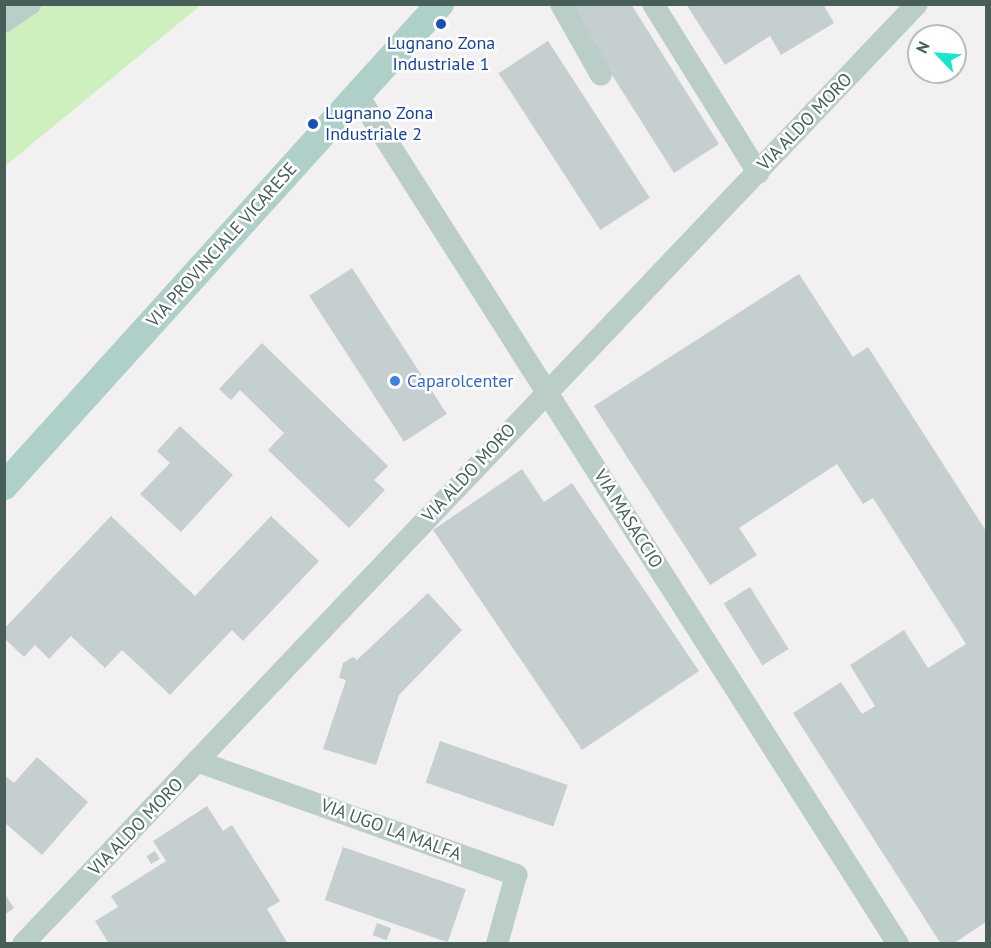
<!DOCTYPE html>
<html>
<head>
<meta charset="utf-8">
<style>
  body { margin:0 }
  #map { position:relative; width:991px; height:948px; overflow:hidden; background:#f2f0f1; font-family:"PT Sans",sans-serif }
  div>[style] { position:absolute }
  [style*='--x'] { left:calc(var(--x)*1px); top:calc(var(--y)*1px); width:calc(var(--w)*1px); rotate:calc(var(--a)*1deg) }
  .green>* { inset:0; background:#cdf0be }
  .building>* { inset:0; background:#c6cfcf; transform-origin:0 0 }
  .minor>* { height:22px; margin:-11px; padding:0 11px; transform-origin:11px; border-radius:11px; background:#bbcdc9 }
  .major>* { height:28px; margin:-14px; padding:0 14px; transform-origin:14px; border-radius:14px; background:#afcfc9 }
  .dots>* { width:16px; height:16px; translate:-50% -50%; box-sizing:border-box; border:3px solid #fff; border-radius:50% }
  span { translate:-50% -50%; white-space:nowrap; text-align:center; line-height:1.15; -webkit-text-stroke:5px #fff; paint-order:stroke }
  .transit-label { font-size:18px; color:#164399 }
  .left { translate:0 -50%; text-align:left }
  .street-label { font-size:18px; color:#475e59 }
  .shop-label { font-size:18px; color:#366cbe }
  .frame { position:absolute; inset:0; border:6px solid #475e59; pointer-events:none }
  .north { position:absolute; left:907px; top:24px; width:60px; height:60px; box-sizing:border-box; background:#fff; border:2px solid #b5bfbd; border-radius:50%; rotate:295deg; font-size:16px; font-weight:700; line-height:24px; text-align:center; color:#475e59 }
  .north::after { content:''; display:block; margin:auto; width:21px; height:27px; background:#15e6cc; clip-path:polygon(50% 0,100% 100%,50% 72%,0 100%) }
</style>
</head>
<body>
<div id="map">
  <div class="green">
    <i style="clip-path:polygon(5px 5px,201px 5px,5px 166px)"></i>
  </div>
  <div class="building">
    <i style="clip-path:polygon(567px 4px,631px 4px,719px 144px,674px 173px)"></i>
    <i style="clip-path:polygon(686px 4px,823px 4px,834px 23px,781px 55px,770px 36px,725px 65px)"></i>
    <i style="left:548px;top:41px;width:187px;height:59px;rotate:57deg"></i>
    <i style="left:352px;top:268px;width:174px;height:51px;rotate:57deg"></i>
    <i style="clip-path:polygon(799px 274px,853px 357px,868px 347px,986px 531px,986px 922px,953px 944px,941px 944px,793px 713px,841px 682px,862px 714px,875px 706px,850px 665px,904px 630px,928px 668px,966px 644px,873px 498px,863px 504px,837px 464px,739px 528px,757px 555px,710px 585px,594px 406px)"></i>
    <i style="clip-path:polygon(262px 343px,388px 466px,374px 480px,385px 490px,349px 528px,268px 450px,284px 433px,240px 390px,231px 400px,219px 389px)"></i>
    <i style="clip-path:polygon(180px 426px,233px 475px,181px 532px,140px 494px,170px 463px,157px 451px)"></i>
    <i style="clip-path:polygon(522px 469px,544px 502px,572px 483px,699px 671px,582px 750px,433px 530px)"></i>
    <i style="clip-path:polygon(111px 516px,195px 596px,271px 516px,319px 561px,243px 641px,232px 630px,170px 695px,122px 650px,105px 668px,71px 636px,49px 659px,35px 645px,24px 657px,4px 638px,4px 629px)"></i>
    <i style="left:750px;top:587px;width:73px;height:31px;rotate:58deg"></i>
    <i style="clip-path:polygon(428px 593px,462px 630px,399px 695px,376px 765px,323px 749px,346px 680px,339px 678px,343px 663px,353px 657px,357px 660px)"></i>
    <i style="left:440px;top:741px;width:135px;height:44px;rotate:19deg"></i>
    <i style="clip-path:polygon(37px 757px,88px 802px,42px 855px,4px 822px,4px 775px,14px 783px)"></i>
    <i style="clip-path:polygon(207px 806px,223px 831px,232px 825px,280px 901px,267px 909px,288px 944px,109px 944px,95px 921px,118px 907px,111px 896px,166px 861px,153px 841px)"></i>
    <i style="left:343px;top:847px;width:130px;height:56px;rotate:19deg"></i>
    <i style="left:155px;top:851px;width:9px;height:10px;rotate:58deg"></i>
    <i style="clip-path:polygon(4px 893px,14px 908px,4px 915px)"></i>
    <i style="left:377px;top:923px;width:15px;height:13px;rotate:20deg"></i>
  </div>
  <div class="minor">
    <i style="--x:561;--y:4;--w:81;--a:60.6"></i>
    <i style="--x:653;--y:4;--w:199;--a:58.1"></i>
    <i style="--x:4;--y:22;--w:32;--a:-35"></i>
    <i style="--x:357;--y:94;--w:1008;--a:57.52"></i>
    <i style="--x:199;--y:762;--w:337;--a:19.6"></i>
    <i style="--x:516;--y:875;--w:72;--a:105.4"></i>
    <i style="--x:23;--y:944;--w:1297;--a:-46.44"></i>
  </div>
  <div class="major">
    <i style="--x:4;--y:486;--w:650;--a:-47.87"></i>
  </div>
  <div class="dots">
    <i style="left:441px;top:24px;background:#1a4fb4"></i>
    <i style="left:313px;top:124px;background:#1a4fb4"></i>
    <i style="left:395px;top:381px;background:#3f7fe0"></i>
  </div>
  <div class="transit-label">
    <span style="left:441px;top:54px">Lugnano Zona<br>Industriale 1</span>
    <span class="left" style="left:325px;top:124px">Lugnano Zona<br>Industriale 2</span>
  </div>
  <div class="street-label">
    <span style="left:805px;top:122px;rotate:-46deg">VIA ALDO MORO</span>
    <span style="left:222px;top:245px;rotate:-48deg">VIA PROVINCIALE VICARESE</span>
    <span style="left:469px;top:473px;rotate:-47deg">VIA ALDO MORO</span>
    <span style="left:628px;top:519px;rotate:58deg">VIA MASACCIO</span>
    <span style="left:136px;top:827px;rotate:-46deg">VIA ALDO MORO</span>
    <span style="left:391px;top:830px;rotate:20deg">VIA UGO LA MALFA</span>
  </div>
  <div class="shop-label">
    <span class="left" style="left:407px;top:381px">Caparolcenter</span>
  </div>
  <div class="frame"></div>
  <div class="north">N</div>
</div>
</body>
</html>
